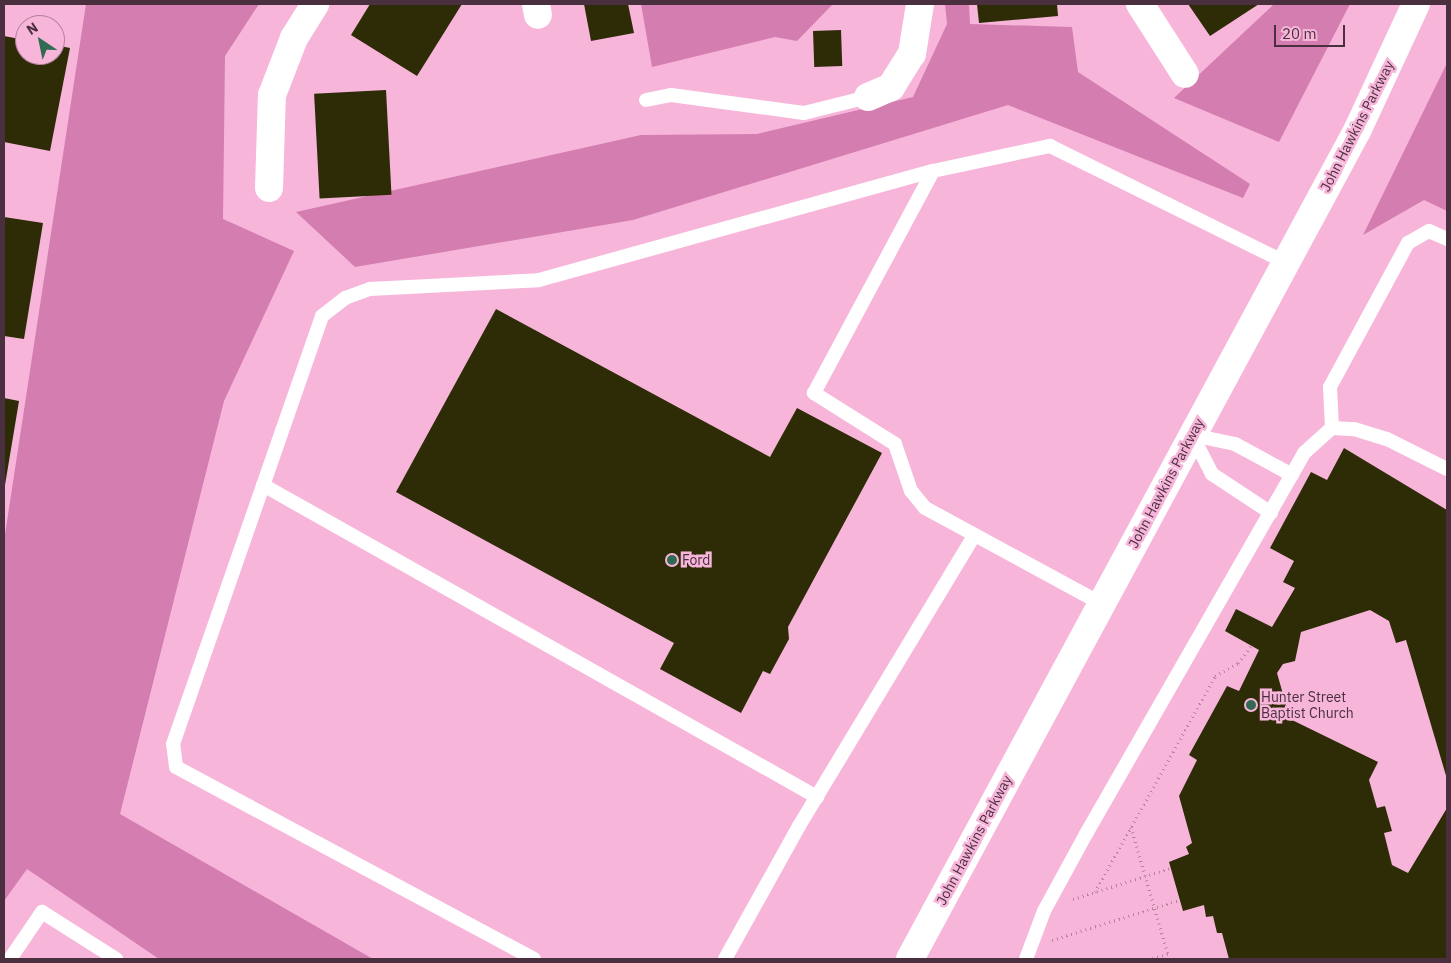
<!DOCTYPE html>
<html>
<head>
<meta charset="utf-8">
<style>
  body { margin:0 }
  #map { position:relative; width:1451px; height:963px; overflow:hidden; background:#f7b5da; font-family:"IBM Plex Sans",sans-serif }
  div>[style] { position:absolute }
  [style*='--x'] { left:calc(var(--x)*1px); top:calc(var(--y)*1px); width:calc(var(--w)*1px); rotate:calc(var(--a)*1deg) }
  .green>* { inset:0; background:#d47db0 }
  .building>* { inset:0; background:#2e2b07; transform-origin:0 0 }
  .path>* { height:3px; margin-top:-1.5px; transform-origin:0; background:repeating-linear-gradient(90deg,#b5839f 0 1px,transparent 0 5px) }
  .service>* { height:14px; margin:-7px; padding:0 7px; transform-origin:7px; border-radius:7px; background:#fff }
  .minor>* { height:28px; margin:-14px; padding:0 14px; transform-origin:14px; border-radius:14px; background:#fff }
  .secondary>* { height:28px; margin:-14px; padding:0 14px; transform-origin:14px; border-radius:14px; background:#fff }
  .dots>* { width:14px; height:14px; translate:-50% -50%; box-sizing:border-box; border:2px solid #f7b5da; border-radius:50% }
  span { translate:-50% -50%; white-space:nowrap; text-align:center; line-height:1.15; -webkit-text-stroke:5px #f7b5da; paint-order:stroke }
  .street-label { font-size:14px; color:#4a303e }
  .poi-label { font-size:14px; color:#4a303e }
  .left { translate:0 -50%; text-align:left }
  .frame { position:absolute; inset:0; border:5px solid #4a303e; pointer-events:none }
  .north { position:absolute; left:15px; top:15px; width:50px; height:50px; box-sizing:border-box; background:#f7b5da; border:1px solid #b2809c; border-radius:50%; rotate:326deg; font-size:14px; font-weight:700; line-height:20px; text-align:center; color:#4a303e }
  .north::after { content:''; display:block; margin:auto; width:18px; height:22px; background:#306a53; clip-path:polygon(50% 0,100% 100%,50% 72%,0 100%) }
  .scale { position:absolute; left:1274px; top:25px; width:71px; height:22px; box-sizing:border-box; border:2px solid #4a303e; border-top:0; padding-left:6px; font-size:15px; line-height:18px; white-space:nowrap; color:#4a303e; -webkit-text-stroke:4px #f7b5da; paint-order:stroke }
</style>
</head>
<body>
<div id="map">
  <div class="green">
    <i style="clip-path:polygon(86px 4px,259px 4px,225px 56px,223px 219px,294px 251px,224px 401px,120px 814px,373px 959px,159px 959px,27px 869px,4px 901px,4px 541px)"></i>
    <i style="clip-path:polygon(641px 4px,833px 4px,797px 41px,775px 37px,652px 67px)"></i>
    <i style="clip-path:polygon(945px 4px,969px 4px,970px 24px,1072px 27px,1078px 72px,1250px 184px,1243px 198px,1008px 105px,633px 220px,355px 267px,296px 212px,641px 135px,757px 134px,913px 97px,947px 24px)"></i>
    <i style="clip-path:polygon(1274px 4px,1350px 4px,1279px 142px,1174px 98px)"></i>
    <i style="clip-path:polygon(1447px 63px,1447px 211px,1424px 200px,1363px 235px)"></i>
  </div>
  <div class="building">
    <i style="clip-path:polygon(370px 4px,462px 4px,417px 76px,351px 35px)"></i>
    <i style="clip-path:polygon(584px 4px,628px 4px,634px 33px,591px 41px)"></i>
    <i style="clip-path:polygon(977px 4px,1057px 4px,1058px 16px,979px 23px)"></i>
    <i style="clip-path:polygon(1188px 4px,1259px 4px,1210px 36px)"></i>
    <i style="left:841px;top:30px;width:36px;height:28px;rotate:88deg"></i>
    <i style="clip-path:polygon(4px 36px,25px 40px,25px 55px,55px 55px,55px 45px,70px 48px,50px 151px,4px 142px)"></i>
    <i style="left:386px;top:90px;width:105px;height:72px;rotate:87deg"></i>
    <i style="clip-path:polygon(4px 217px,43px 223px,24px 339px,4px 336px)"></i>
    <i style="clip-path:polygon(496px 309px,770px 457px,797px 408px,882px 453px,788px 627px,789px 639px,770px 674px,763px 671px,741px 713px,660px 669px,674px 643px,396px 492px)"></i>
    <i style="clip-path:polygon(4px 398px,19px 401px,5px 485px,4px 485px)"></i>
    <i style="clip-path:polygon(1344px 448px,1447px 510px,1447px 779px,1406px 640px,1396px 643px,1389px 621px,1370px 610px,1301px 632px,1295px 661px,1283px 664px,1277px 673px,1290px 719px,1378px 762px,1369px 780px,1377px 808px,1385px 806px,1392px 831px,1384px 833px,1392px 865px,1408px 873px,1447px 808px,1447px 959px,1229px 959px,1222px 933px,1217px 933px,1213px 916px,1206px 917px,1204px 905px,1183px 911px,1169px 862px,1189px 854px,1186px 847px,1192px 843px,1179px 796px,1197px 760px,1189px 755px,1227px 686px,1239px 691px,1259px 650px,1225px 631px,1236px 609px,1272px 627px,1295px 588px,1283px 582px,1294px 561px,1270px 548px,1311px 472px,1327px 480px)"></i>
  </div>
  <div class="path">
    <i style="--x:1131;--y:827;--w:132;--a:73.8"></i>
    <i style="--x:1168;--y:954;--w:19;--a:164"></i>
    <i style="--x:1095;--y:892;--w:247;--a:-60.9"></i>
    <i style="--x:1215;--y:676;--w:26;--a:-29"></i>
    <i style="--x:1238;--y:663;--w:21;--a:-53"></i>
    <i style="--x:1073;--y:899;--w:103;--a:-17.6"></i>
    <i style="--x:1052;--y:940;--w:134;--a:-17.4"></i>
  </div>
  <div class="service">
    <i style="--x:646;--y:100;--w:25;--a:-11"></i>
    <i style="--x:671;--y:95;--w:134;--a:7.7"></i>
    <i style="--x:804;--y:113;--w:66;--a:-14"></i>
    <i style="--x:1332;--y:428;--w:41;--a:-92.8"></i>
    <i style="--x:1330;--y:387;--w:164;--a:-61.6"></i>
    <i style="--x:1408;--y:243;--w:24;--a:-30"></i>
    <i style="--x:1429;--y:231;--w:20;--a:24"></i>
    <i style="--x:263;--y:485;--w:636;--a:29.39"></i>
    <i style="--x:1271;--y:513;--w:71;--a:-146.5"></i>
    <i style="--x:1212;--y:474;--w:44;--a:-117.1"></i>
    <i style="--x:1192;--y:435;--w:44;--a:11.8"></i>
    <i style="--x:1235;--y:444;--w:65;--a:28.5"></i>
    <i style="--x:1102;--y:604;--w:201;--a:-151.5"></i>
    <i style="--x:925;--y:508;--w:22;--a:-129"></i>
    <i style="--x:911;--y:491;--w:50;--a:-108.8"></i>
    <i style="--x:895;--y:444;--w:96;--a:-147.8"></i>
    <i style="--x:814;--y:393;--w:252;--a:-61.8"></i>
    <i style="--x:933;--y:171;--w:120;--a:-12.1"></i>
    <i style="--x:1050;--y:146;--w:262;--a:26.3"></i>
    <i style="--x:10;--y:959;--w:57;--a:-55.8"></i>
    <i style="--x:42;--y:912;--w:88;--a:32.4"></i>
    <i style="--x:534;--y:959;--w:406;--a:-151.8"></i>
    <i style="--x:176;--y:767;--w:23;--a:-97"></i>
    <i style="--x:173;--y:744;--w:453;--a:-70.8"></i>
    <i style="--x:322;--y:316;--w:29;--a:-38"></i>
    <i style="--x:345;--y:298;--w:27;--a:-20"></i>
    <i style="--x:370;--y:289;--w:169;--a:-3"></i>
    <i style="--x:539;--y:280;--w:409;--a:-15.5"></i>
    <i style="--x:725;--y:959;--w:152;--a:-60.9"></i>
    <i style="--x:799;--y:826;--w:339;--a:-58.9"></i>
    <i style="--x:1026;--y:959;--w:51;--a:-69.4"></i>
    <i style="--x:1044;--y:911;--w:88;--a:-61.4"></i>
    <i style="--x:1086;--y:834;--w:439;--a:-60.2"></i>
    <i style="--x:1304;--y:453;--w:38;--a:-42"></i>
    <i style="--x:1332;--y:428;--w:22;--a:3"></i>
    <i style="--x:1354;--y:429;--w:34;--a:17"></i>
    <i style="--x:1387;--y:439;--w:67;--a:26.6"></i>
  </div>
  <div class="minor">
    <i style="--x:536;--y:4;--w:11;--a:80"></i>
    <i style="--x:1140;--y:4;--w:83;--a:57.3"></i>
    <i style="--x:868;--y:97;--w:25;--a:-23"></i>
    <i style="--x:891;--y:87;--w:39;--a:-58"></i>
    <i style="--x:912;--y:54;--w:51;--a:-80.9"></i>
    <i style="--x:269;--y:188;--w:93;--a:-88.2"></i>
    <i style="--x:272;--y:95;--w:61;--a:-68.9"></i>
    <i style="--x:294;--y:38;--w:40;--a:-58"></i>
  </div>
  <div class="secondary">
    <i style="--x:910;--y:959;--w:941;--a:-61.64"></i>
    <i style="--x:1357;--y:131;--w:140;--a:-65.1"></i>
  </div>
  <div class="dots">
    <i style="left:672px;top:560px;background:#306a53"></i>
    <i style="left:1251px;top:705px;background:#306a53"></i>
  </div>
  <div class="street-label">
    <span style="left:1357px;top:126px;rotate:-63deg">John Hawkins Parkway</span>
    <span style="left:1166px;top:483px;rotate:-62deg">John Hawkins Parkway</span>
    <span style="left:974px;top:840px;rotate:-62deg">John Hawkins Parkway</span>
  </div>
  <div class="poi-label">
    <span class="left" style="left:682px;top:560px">Ford</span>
    <span class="left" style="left:1261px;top:705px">Hunter Street<br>Baptist Church</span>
  </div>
  <div class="frame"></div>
  <div class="north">N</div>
  <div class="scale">20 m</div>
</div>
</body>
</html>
